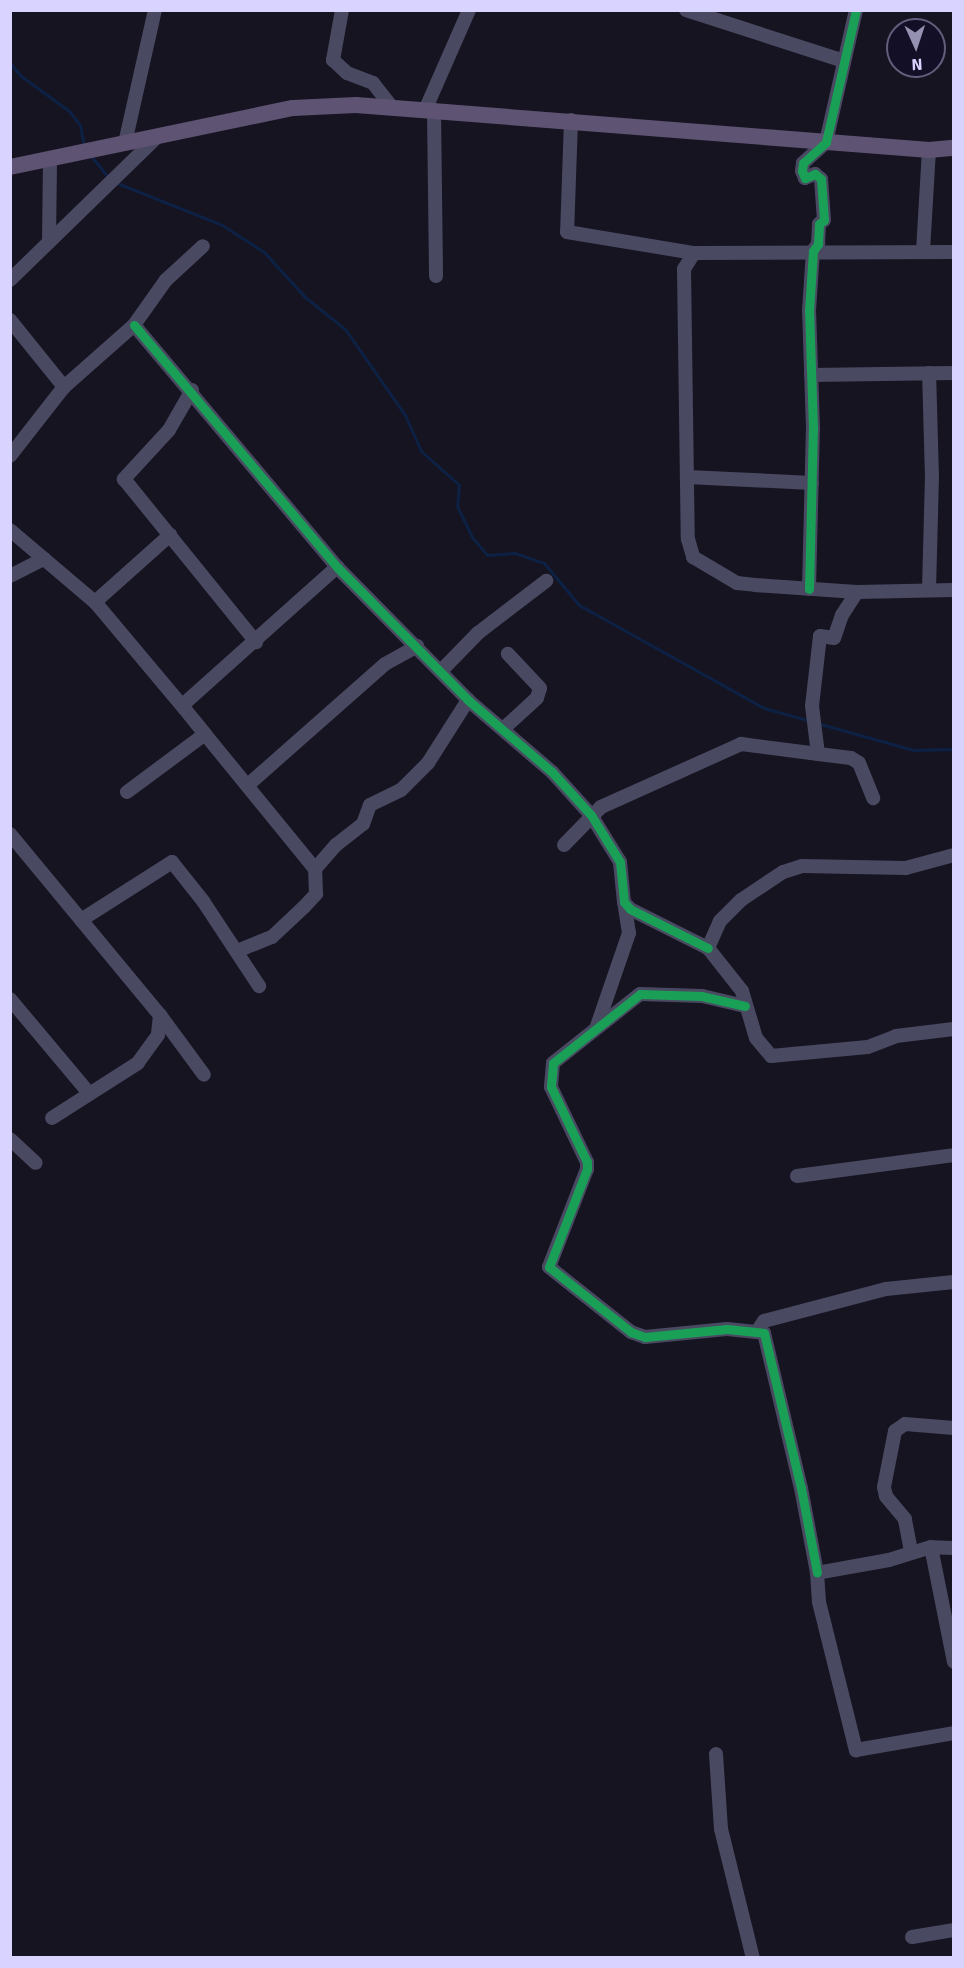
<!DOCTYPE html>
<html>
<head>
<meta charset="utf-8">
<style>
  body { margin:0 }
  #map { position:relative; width:964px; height:1968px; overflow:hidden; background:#161421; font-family:Signika,sans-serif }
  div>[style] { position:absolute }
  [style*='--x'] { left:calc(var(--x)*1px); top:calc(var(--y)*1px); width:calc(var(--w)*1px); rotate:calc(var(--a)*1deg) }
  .stream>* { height:3px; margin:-1.5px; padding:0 1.5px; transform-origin:1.5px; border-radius:1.5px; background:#0d2144 }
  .minor>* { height:14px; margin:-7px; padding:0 7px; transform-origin:7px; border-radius:7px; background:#4a4962 }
  .major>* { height:16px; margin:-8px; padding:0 8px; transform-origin:8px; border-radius:8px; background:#5e5373 }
  .cycleway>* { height:9px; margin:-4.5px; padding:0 4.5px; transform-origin:4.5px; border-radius:4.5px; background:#1a9f57 }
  span { translate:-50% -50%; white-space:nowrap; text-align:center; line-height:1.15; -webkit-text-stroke:6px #130f26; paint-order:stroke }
  .frame { position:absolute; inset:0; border:12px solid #d9d4ff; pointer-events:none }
  .north { position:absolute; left:886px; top:18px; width:60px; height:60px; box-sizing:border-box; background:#130f26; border:2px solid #625e7d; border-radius:50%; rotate:177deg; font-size:16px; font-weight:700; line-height:24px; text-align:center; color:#d9d4ff }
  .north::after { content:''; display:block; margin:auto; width:21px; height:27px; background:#9591b1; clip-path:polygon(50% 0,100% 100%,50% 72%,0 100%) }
</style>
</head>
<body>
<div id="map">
  <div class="stream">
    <i style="--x:10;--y:63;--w:17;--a:50"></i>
    <i style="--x:21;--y:76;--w:59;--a:36.1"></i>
    <i style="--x:69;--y:111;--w:18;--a:52"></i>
    <i style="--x:80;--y:125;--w:21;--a:79"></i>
    <i style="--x:91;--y:156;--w:28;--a:51"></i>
    <i style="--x:117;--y:183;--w:113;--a:21.8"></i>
    <i style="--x:222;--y:225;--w:50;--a:32.7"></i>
    <i style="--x:264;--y:252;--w:61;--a:47.7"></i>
    <i style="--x:305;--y:297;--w:51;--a:38.7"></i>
    <i style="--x:345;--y:329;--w:105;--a:55.1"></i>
    <i style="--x:405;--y:415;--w:39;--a:66"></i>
    <i style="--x:421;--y:451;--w:51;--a:41.8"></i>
    <i style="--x:459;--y:485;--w:21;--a:95"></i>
    <i style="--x:457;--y:506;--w:34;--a:64"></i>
    <i style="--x:472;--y:537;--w:23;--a:50"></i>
    <i style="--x:487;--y:555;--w:28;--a:-4"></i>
    <i style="--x:515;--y:553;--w:31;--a:19"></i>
    <i style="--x:544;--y:563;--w:55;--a:50.2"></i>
    <i style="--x:579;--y:605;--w:212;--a:29.1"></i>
    <i style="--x:764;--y:708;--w:49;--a:15.5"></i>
    <i style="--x:817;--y:723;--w:100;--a:15.7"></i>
    <i style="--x:913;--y:750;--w:41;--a:-1.4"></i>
  </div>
  <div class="minor">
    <i style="--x:342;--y:10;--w:51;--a:100.2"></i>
    <i style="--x:333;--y:60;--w:19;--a:43"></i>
    <i style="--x:347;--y:73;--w:28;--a:21"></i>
    <i style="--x:373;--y:83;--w:29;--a:52"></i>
    <i style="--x:686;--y:10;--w:166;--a:17.9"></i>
    <i style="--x:426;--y:108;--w:107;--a:-66.3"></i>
    <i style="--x:434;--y:110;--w:166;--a:89.3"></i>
    <i style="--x:571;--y:120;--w:112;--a:92"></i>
    <i style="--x:567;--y:232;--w:129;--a:9.4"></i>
    <i style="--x:694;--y:253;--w:260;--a:-0.2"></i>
    <i style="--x:125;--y:143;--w:136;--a:-77.3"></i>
    <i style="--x:49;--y:242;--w:83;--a:-89.3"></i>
    <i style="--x:923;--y:251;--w:101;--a:-86.6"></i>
    <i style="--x:694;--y:253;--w:19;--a:122"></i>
    <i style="--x:684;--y:269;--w:270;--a:89.2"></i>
    <i style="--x:688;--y:539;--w:19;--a:74"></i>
    <i style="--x:693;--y:557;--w:51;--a:30.6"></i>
    <i style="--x:737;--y:583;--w:18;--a:6"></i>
    <i style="--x:755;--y:585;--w:102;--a:3.9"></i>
    <i style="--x:857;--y:592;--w:97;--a:-1.2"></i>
    <i style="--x:10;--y:280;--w:205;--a:-44.2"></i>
    <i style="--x:10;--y:320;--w:86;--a:51.1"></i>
    <i style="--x:134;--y:325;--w:316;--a:50"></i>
    <i style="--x:337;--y:567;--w:187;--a:45.4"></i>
    <i style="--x:468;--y:700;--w:111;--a:40.6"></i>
    <i style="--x:552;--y:772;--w:58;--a:47.8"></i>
    <i style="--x:591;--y:815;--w:55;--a:58.3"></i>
    <i style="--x:620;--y:862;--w:40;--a:84.3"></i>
    <i style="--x:624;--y:902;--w:9;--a:49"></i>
    <i style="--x:630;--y:909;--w:87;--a:26.6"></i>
    <i style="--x:811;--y:375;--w:143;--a:-0.8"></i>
    <i style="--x:192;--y:390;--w:46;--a:119.9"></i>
    <i style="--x:169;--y:430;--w:67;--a:132.6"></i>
    <i style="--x:124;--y:479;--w:210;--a:51"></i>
    <i style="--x:10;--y:456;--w:88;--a:-52"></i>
    <i style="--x:64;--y:387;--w:94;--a:-41.5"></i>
    <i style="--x:134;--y:325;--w:55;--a:-54.6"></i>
    <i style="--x:166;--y:280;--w:50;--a:-42.6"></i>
    <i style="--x:687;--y:477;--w:125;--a:2.7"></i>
    <i style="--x:10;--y:530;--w:111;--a:40.3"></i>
    <i style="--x:95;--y:602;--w:138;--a:50"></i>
    <i style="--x:10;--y:576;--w:38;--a:-27"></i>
    <i style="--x:809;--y:589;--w:160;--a:-88.6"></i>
    <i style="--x:813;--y:429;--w:118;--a:-91.9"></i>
    <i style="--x:809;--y:311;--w:60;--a:-86.2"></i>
    <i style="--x:813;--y:251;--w:9;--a:-54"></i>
    <i style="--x:818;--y:244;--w:20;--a:-87"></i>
    <i style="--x:819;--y:224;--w:6;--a:-39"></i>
    <i style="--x:824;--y:220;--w:41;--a:-94.2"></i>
    <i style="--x:821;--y:179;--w:8;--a:-140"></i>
    <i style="--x:815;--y:174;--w:11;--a:158"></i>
    <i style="--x:805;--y:178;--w:8;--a:-113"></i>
    <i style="--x:802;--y:171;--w:8;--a:-83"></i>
    <i style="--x:803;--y:163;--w:31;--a:-42"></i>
    <i style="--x:826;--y:142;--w:135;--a:-77.2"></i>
    <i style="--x:929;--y:590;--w:112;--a:-88.5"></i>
    <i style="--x:932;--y:478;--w:105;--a:-91.6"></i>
    <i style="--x:857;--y:592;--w:27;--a:123"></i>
    <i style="--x:842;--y:615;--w:24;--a:109"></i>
    <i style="--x:834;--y:638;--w:14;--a:-172"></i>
    <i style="--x:820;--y:636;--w:70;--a:96.5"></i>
    <i style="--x:812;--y:706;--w:48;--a:82.9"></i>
    <i style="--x:818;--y:754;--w:33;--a:7"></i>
    <i style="--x:851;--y:758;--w:9;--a:32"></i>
    <i style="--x:859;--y:763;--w:38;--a:68"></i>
    <i style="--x:95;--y:602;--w:101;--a:-41.8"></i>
    <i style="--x:441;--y:671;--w:53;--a:-45.8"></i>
    <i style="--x:478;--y:633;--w:86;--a:-37.4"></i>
    <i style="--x:503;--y:729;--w:46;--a:-42.4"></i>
    <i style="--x:537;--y:698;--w:10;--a:-73"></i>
    <i style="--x:540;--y:688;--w:47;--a:-133.3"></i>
    <i style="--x:249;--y:784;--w:181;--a:-41.4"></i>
    <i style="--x:385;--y:664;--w:37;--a:-29"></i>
    <i style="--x:127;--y:792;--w:97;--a:-36.6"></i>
    <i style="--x:10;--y:834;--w:235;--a:50.4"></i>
    <i style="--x:160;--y:1015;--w:20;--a:96"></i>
    <i style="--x:158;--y:1035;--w:34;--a:126"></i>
    <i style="--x:138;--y:1063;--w:102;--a:147.4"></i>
    <i style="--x:564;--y:845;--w:53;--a:-45.8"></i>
    <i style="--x:601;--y:807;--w:154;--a:-24.2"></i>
    <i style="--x:741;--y:744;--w:78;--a:7.4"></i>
    <i style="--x:954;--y:855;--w:50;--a:164.8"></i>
    <i style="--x:906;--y:868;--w:104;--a:-178.9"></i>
    <i style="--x:802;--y:866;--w:20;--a:162"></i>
    <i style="--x:783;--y:872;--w:50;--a:146.3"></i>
    <i style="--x:741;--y:900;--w:30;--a:135"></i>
    <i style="--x:720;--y:921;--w:30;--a:114"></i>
    <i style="--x:708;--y:948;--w:55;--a:51.7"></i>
    <i style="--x:742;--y:991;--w:49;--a:73.4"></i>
    <i style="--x:756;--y:1038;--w:23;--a:50"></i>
    <i style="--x:771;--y:1056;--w:97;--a:-5.3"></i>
    <i style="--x:868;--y:1047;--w:30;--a:-21"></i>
    <i style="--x:896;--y:1036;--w:58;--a:-6.9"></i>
    <i style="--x:315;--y:869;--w:32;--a:-49"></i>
    <i style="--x:336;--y:845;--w:34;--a:-38"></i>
    <i style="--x:363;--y:824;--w:20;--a:-70"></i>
    <i style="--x:370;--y:805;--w:34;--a:-26"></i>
    <i style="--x:401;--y:790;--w:38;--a:-45"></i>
    <i style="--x:428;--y:763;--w:75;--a:-57.6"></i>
    <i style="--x:81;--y:920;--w:108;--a:-32.5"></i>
    <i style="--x:172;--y:862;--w:50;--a:51.5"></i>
    <i style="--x:203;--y:901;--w:102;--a:56.6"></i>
    <i style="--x:237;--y:951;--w:38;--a:-22"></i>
    <i style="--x:272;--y:937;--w:44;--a:-43.2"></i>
    <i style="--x:304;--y:907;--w:18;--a:-47"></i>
    <i style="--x:316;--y:894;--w:25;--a:-92"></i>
    <i style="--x:315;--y:869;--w:174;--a:-129.2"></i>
    <i style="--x:205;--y:734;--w:33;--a:-129"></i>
    <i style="--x:184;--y:708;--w:6;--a:-72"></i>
    <i style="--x:186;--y:702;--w:203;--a:-41.8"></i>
    <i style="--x:10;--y:999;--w:123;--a:50"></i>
    <i style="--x:745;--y:1006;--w:44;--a:-166.9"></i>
    <i style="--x:702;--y:996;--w:62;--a:-178.2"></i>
    <i style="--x:640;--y:994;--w:111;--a:141.6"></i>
    <i style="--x:553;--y:1063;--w:24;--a:95"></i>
    <i style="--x:551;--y:1087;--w:83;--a:64.4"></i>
    <i style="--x:587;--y:1162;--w:7;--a:90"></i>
    <i style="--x:587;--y:1169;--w:105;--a:111.2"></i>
    <i style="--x:549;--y:1267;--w:105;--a:38.4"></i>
    <i style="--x:631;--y:1332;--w:15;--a:20"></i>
    <i style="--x:645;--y:1337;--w:82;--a:-5.6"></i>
    <i style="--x:727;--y:1329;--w:37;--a:6"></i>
    <i style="--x:764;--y:1333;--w:159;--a:76.6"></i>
    <i style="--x:801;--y:1488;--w:86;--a:79.3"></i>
    <i style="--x:160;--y:1015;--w:74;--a:53.7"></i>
    <i style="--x:597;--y:1026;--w:98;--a:-71"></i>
    <i style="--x:629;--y:933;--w:31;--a:-99"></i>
    <i style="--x:10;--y:1139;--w:35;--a:43"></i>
    <i style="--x:797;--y:1176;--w:158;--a:-7.6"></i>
    <i style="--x:758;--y:1330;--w:11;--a:-56"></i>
    <i style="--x:764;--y:1321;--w:126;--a:-14.7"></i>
    <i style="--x:886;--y:1289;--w:68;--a:-5.9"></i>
    <i style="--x:931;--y:1547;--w:117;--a:78.7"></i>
    <i style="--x:954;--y:1548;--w:23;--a:-178"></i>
    <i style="--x:931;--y:1547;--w:44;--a:162.8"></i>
    <i style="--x:889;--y:1560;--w:73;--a:169.8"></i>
    <i style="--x:817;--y:1573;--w:29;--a:86"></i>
    <i style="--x:819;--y:1602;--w:153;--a:76"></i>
    <i style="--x:856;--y:1750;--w:99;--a:-9.8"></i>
    <i style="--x:911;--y:1551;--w:33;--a:-101"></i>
    <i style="--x:905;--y:1519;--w:30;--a:-130"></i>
    <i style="--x:886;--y:1496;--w:9;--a:-103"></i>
    <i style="--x:884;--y:1487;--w:57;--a:-78.9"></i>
    <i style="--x:895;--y:1431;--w:12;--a:-35"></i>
    <i style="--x:905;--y:1424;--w:49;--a:4.7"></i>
    <i style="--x:716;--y:1754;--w:75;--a:86.2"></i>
    <i style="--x:721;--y:1829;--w:133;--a:76.1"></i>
    <i style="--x:912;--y:1937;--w:43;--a:-9.5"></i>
  </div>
  <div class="major">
    <i style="--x:10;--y:167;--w:289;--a:-11.8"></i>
    <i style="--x:293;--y:108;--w:63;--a:-2.7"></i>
    <i style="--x:356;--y:105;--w:575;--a:4.49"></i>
    <i style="--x:929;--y:150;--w:25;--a:-5"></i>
  </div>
  <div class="cycleway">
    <i style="--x:134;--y:325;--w:316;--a:50"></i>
    <i style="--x:337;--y:567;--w:187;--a:45.4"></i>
    <i style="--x:468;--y:700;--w:111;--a:40.6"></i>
    <i style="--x:552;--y:772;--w:58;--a:47.8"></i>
    <i style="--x:591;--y:815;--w:55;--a:58.3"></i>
    <i style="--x:620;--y:862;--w:40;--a:84.3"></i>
    <i style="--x:624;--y:902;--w:9;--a:49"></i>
    <i style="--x:630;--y:909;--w:87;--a:26.6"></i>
    <i style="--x:809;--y:589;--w:160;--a:-88.6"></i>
    <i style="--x:813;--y:429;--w:118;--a:-91.9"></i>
    <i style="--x:809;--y:311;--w:60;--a:-86.2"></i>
    <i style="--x:813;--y:251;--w:9;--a:-54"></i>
    <i style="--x:818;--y:244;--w:20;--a:-87"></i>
    <i style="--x:819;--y:224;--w:6;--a:-39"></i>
    <i style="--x:824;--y:220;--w:41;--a:-94.2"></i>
    <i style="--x:821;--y:179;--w:8;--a:-140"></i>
    <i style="--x:815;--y:174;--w:11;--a:158"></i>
    <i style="--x:805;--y:178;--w:8;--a:-113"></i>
    <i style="--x:802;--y:171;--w:8;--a:-83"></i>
    <i style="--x:803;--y:163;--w:31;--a:-42"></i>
    <i style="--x:826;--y:142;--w:135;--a:-77.2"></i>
    <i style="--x:745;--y:1006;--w:44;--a:-166.9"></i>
    <i style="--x:702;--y:996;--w:62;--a:-178.2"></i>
    <i style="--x:640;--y:994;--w:111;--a:141.6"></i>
    <i style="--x:553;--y:1063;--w:24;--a:95"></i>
    <i style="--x:551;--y:1087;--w:83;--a:64.4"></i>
    <i style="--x:587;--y:1162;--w:7;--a:90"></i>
    <i style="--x:587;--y:1169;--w:105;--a:111.2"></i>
    <i style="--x:549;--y:1267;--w:105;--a:38.4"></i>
    <i style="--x:631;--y:1332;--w:15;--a:20"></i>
    <i style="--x:645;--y:1337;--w:82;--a:-5.6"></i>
    <i style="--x:727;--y:1329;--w:37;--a:6"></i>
    <i style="--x:764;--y:1333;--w:159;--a:76.6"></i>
    <i style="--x:801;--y:1488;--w:86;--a:79.3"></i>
  </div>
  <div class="frame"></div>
  <div class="north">N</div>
</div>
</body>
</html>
